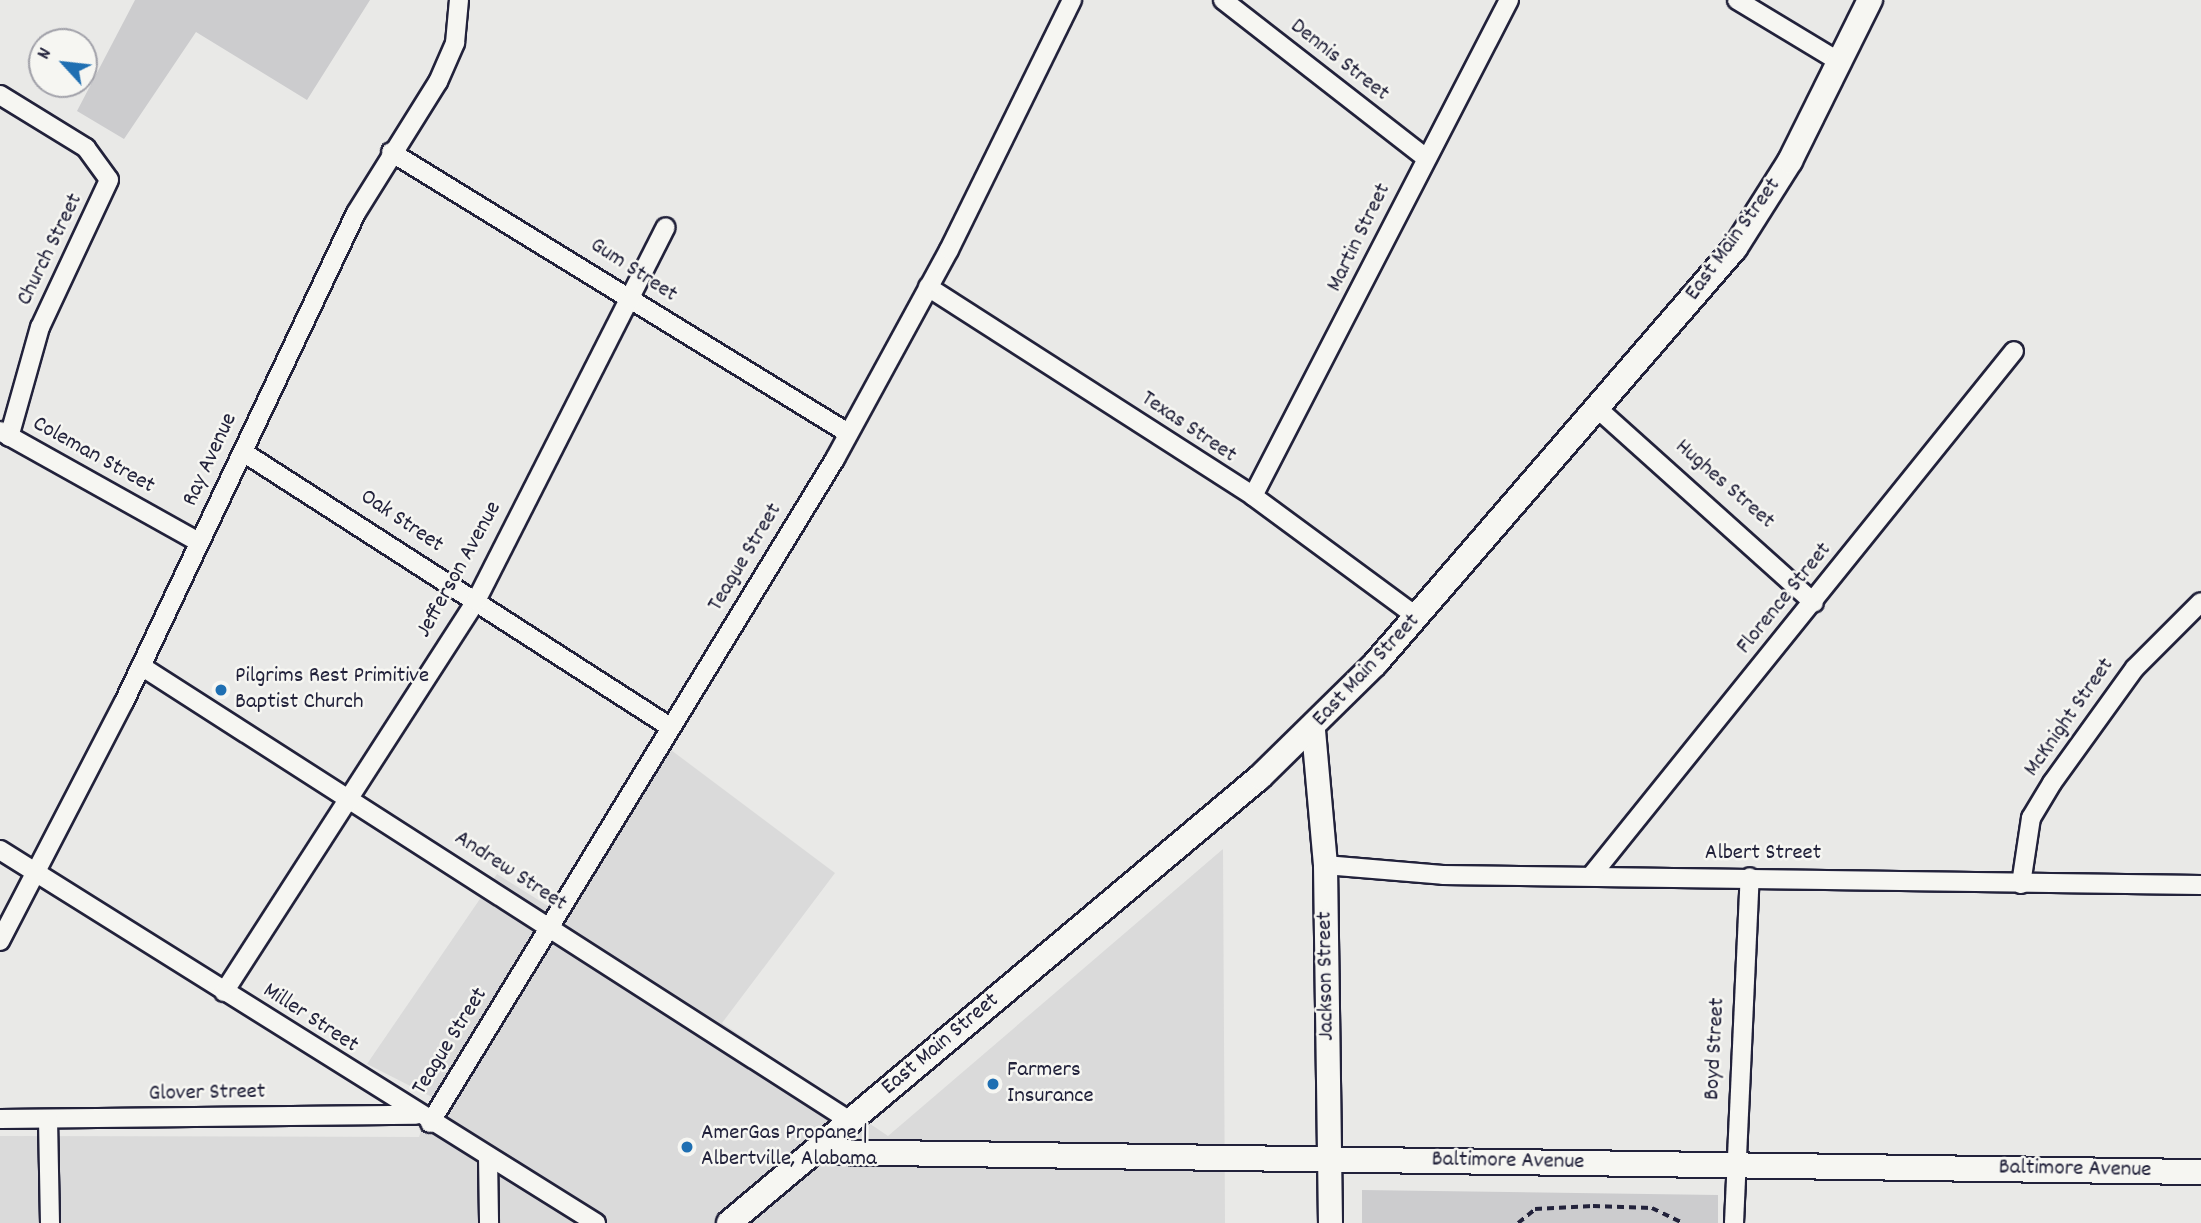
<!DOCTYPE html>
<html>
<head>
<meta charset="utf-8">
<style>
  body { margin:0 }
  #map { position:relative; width:2201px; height:1223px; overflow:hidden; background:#e9e9e7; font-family:Dekko,sans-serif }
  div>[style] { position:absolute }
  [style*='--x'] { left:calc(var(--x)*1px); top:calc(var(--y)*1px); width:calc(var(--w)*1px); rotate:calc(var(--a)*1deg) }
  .built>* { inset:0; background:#dadada }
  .green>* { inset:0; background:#ccccce }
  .path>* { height:3.5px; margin-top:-1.75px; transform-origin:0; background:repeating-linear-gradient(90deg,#22223b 0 7px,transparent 0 12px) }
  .roads { filter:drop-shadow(2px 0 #22223b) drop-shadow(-2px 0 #22223b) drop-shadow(0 2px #22223b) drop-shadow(0 -2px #22223b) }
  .minor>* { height:18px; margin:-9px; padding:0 9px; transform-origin:9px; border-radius:9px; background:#f6f6f2 }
  .tertiary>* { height:23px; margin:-11.5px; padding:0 11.5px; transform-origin:11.5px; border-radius:11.5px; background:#f6f6f2 }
  .secondary>* { height:24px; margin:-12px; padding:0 12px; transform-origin:12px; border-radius:12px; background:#f6f6f2 }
  .dots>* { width:19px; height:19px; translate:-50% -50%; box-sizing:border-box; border:4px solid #f6f6f2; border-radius:50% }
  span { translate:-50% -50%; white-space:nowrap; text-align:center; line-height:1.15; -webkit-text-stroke:5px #f6f6f2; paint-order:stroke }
  .street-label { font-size:23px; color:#22223b }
  .poi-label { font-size:23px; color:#22223b }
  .left { translate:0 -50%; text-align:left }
  .north { position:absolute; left:28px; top:28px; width:70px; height:70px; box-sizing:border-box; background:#f6f6f2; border:2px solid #a1a1a9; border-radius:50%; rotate:297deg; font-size:19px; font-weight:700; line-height:28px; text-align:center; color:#22223b }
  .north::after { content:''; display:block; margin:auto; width:24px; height:32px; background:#1f6fb2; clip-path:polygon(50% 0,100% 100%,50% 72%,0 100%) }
</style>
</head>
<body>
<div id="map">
  <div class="built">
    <i style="clip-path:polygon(655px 738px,835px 873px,722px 1023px,888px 1136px,1223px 849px,1225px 1223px,0 1223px,0 1136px,419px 1137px,432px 1097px,367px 1064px,497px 874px,548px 906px)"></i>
  </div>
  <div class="green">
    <i style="clip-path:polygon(135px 0,370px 0,307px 100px,196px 32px,124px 139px,77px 111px)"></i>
    <i style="clip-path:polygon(1362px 1190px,1718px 1195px,1718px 1223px,1362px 1223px)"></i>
  </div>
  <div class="path">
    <i style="--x:1518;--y:1223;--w:22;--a:-39"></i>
    <i style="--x:1535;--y:1209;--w:58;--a:-3"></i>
    <i style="--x:1593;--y:1206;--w:59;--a:1.9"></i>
    <i style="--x:1652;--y:1208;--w:34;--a:26"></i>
  </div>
  <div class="roads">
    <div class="minor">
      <i style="--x:1223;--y:0;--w:257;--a:37.9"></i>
      <i style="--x:1737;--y:0;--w:118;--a:31.1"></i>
      <i style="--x:0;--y:95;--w:101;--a:31.6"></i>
      <i style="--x:86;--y:148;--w:39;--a:54"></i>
      <i style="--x:109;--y:180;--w:162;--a:115.1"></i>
      <i style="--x:40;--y:327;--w:114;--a:105.7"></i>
      <i style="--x:391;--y:152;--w:536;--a:31.59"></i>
      <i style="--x:928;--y:287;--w:386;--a:32.7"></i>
      <i style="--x:1253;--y:496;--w:204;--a:36.4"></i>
      <i style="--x:1598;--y:409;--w:290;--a:41.9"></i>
      <i style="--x:0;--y:431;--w:228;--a:29.2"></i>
      <i style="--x:243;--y:452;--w:508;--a:32.78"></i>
      <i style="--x:1253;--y:496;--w:558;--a:-62.7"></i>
      <i style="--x:141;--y:666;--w:842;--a:32.69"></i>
      <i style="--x:0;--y:850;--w:703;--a:32.04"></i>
      <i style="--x:1325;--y:865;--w:118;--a:4.8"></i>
      <i style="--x:1443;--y:875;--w:758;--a:0.76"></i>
      <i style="--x:1591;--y:876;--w:674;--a:-51.14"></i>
      <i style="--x:2021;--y:884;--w:67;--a:-81.4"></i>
      <i style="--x:2031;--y:818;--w:41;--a:-59"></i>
      <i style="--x:2052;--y:783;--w:142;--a:-54.2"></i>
      <i style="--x:2135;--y:668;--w:93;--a:-45"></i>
      <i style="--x:0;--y:941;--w:269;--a:-62.6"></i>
      <i style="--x:124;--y:702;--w:541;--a:-64.62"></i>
      <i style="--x:356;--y:213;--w:155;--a:-58"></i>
      <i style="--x:438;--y:82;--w:43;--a:-66.4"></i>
      <i style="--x:455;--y:43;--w:43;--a:-84.7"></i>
      <i style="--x:224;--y:992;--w:465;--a:-57.2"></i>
      <i style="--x:476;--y:601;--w:419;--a:-63.1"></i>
      <i style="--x:0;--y:1119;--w:416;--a:-0.6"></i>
      <i style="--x:48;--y:1119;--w:104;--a:88.9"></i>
      <i style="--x:430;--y:1123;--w:778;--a:-58.62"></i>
      <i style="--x:835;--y:459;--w:238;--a:-61.4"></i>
      <i style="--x:949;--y:250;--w:279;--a:-63.8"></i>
      <i style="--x:488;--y:1156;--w:67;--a:89.1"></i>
      <i style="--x:1734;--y:1223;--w:346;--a:-87.4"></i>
    </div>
    <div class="tertiary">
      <i style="--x:1313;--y:730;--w:136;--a:84.9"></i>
      <i style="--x:1325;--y:865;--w:358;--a:89.2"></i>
    </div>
    <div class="secondary">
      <i style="--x:815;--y:1152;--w:1386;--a:0.83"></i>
      <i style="--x:729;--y:1223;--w:693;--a:-40.03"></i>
      <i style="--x:1260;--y:777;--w:161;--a:-44.5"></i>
      <i style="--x:1375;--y:664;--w:550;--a:-49.13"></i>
      <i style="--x:1735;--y:248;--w:103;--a:-57.7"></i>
      <i style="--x:1790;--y:161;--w:180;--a:-63.6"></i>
    </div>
  </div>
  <div class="dots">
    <i style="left:221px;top:690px;background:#1f6fb2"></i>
    <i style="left:993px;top:1084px;background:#1f6fb2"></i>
    <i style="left:687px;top:1147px;background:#1f6fb2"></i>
  </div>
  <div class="street-label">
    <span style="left:1339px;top:61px;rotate:38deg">Dennis Street</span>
    <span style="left:1360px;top:238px;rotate:-64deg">Martin Street</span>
    <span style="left:1734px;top:240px;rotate:-54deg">East Main Street</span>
    <span style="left:51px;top:250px;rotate:-64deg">Church Street</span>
    <span style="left:633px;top:271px;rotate:33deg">Gum Street</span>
    <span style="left:1188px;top:428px;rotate:34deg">Texas Street</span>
    <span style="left:93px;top:456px;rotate:29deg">Coleman Street</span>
    <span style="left:211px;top:460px;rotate:-65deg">Ray Avenue</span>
    <span style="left:1724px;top:485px;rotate:41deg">Hughes Street</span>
    <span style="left:401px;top:522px;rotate:34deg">Oak Street</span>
    <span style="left:746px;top:558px;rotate:-59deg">Teague Street</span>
    <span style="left:460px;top:570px;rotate:-61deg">Jefferson Avenue</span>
    <span style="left:1785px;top:599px;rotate:-51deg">Florence Street</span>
    <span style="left:1367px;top:671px;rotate:-47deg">East Main Street</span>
    <span style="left:2070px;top:718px;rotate:-55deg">McKnight Street</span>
    <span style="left:1763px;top:854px">Albert Street</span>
    <span style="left:510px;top:872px;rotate:33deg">Andrew Street</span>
    <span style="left:1327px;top:976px;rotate:-91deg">Jackson Street</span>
    <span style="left:310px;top:1019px;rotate:33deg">Miller Street</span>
    <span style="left:451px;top:1042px;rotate:-58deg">Teague Street</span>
    <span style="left:941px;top:1045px;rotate:-40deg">East Main Street</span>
    <span style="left:1716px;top:1049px;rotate:-87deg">Boyd Street</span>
    <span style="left:207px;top:1094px;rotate:-1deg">Glover Street</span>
    <span style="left:1508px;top:1162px;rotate:1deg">Baltimore Avenue</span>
    <span style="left:2075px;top:1170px;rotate:1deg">Baltimore Avenue</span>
  </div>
  <div class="poi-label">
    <span class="left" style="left:235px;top:690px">Pilgrims Rest Primitive<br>Baptist Church</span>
    <span class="left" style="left:1007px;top:1084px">Farmers<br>Insurance</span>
    <span class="left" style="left:701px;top:1147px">AmerGas Propane |<br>Albertville, Alabama</span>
  </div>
  <div class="north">N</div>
</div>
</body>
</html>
